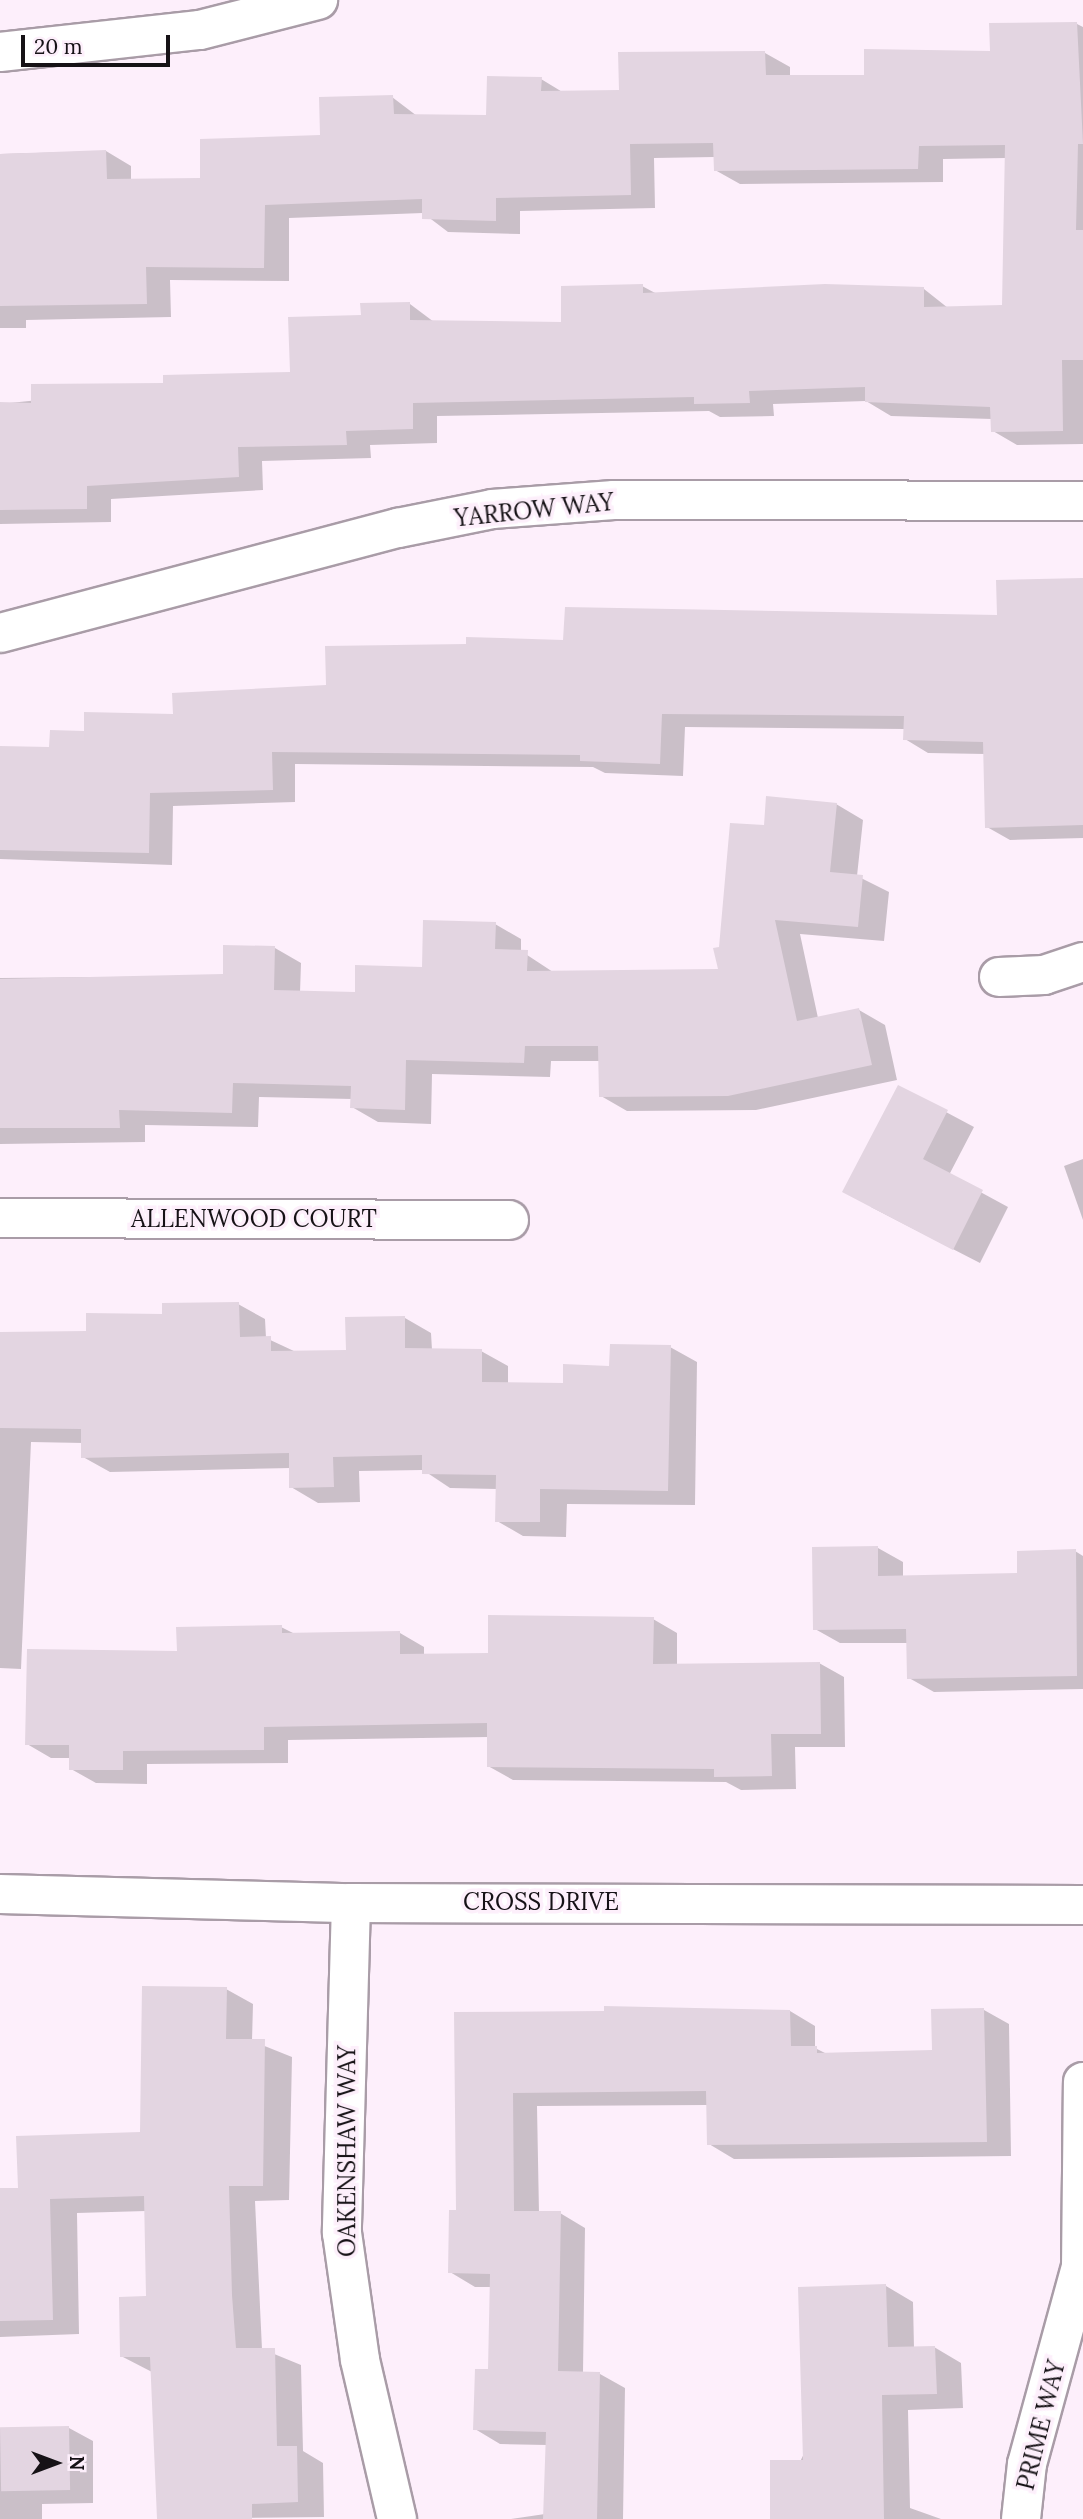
<!DOCTYPE html>
<html>
<head>
<meta charset="utf-8">
<style>
  body { margin:0 }
  #map { position:relative; width:1083px; height:2519px; overflow:hidden; background:#fdeffb; font-family:Lora,serif }
  div>[style] { position:absolute }
  [style*='--x'] { left:calc(var(--x)*1px); top:calc(var(--y)*1px); width:calc(var(--w)*1px); rotate:calc(var(--a)*1deg) }
  .shadow>* { inset:0; background:#0003 }
  .building>* { inset:0; background:#e3d5e1; transform-origin:0 0 }
  .roads { filter:drop-shadow(2px 0 #a99ca7) drop-shadow(-2px 0 #a99ca7) drop-shadow(0 2px #a99ca7) drop-shadow(0 -2px #a99ca7) }
  .minor>* { height:38px; margin:-19px; padding:0 19px; transform-origin:19px; border-radius:19px; background:#fff }
  span { translate:-50% -50%; white-space:nowrap; text-align:center; line-height:1.15; -webkit-text-stroke:7px #fdeffb; paint-order:stroke }
  .street-label { font-size:24px; color:#161216 }
  .north { position:absolute; left:21px; top:2428px; width:70px; height:70px; -webkit-text-stroke:5px #fdeffb; paint-order:stroke; rotate:90deg; font-size:19px; font-weight:700; line-height:28px; text-align:center; color:#161216 }
  .north::after { content:''; display:block; margin:auto; width:24px; height:32px; background:#161216; clip-path:polygon(50% 0,100% 100%,50% 72%,0 100%) }
  .scale { position:absolute; left:21px; top:35px; width:149px; height:32px; box-sizing:border-box; border:4px solid #161216; border-top:0; padding-left:9px; font-size:21px; line-height:24px; white-space:nowrap; color:#161216; -webkit-text-stroke:5px #fdeffb; paint-order:stroke }
</style>
</head>
<body>
<div id="map">
  <div class="shadow">
    <i style="clip-path:polygon(1077px 24px,1083px 27px,1083px 444px,1017px 445px,993px 431px,992px 419px,891px 416px,866px 401px,773px 404px,774px 416px,720px 417px,709px 411px,437px 416px,437px 443px,370px 445px,371px 458px,262px 461px,263px 490px,111px 499px,111px 522px,0 524px,0 404px,291px 374px,363px 316px,410px 304px,434px 322px,563px 324px,642px 286px,657px 294px,924px 289px,948px 308px,1004px 307px,1007px 158px,943px 159px,943px 182px,740px 184px,715px 170px,715px 157px,654px 158px,655px 208px,520px 211px,520px 234px,448px 232px,423px 213px,289px 218px,289px 281px,170px 280px,171px 317px,26px 320px,26px 328px,0 328px,0 154px,106px 151px,131px 166px,131px 181px,201px 179px,322px 137px,392px 97px,417px 116px,487px 117px,541px 79px,564px 93px,621px 91px,765px 53px,790px 67px,790px 77px,866px 77px,991px 52px)"></i>
    <i style="clip-path:polygon(1083px 579px,1083px 838px,1010px 840px,987px 827px,985px 754px,928px 753px,905px 739px,905px 729px,685px 727px,683px 776px,605px 773px,593px 767px,295px 764px,295px 802px,173px 806px,172px 865px,0 859px,0 748px,51px 749px,86px 733px,565px 641px,999px 616px)"></i>
    <i style="clip-path:polygon(836px 804px,863px 820px,857px 876px,889px 892px,884px 941px,800px 934px,818px 1018px,859px 1010px,885px 1025px,897px 1080px,756px 1110px,627px 1111px,601px 1096px,600px 1061px,551px 1061px,550px 1077px,432px 1074px,431px 1124px,378px 1122px,352px 1107px,352px 1099px,259px 1097px,258px 1127px,145px 1125px,145px 1142px,0 1144px,0 978px,224px 976px,275px 948px,301px 963px,300px 993px,357px 994px,424px 969px,495px 924px,521px 939px,521px 951px,553px 972px,720px 971px,721px 949px,765px 827px)"></i>
    <i style="clip-path:polygon(899px 1087px,974px 1127px,949px 1175px,1008px 1207px,980px 1263px,871px 1207px)"></i>
    <i style="clip-path:polygon(1083px 1159px,1083px 1220px,1064px 1166px)"></i>
    <i style="clip-path:polygon(238px 1304px,265px 1319px,266px 1338px,296px 1352px,348px 1352px,405px 1318px,431px 1333px,432px 1350px,481px 1351px,508px 1366px,508px 1384px,564px 1384px,670px 1347px,697px 1362px,695px 1505px,567px 1504px,566px 1537px,523px 1536px,497px 1521px,497px 1489px,450px 1488px,423px 1470px,359px 1471px,360px 1502px,318px 1503px,291px 1487px,291px 1468px,110px 1472px,83px 1457px,83px 1443px,31px 1442px,21px 1669px,0 1668px,0 1334px,88px 1333px)"></i>
    <i style="clip-path:polygon(878px 1548px,903px 1562px,903px 1577px,1019px 1575px,1075px 1551px,1083px 1556px,1083px 1689px,934px 1692px,909px 1678px,908px 1643px,840px 1643px,815px 1629px)"></i>
    <i style="clip-path:polygon(653px 1619px,677px 1633px,677px 1665px,819px 1663px,844px 1677px,845px 1747px,795px 1747px,796px 1789px,741px 1790px,726px 1782px,513px 1780px,488px 1766px,489px 1737px,288px 1740px,288px 1763px,147px 1764px,147px 1784px,96px 1783px,71px 1769px,71px 1758px,51px 1758px,27px 1744px,178px 1652px,281px 1627px,295px 1634px,400px 1633px,424px 1647px,424px 1656px,490px 1655px)"></i>
    <i style="clip-path:polygon(226px 1989px,253px 2004px,252px 2041px,292px 2057px,289px 2200px,255px 2201px,262px 2349px,301px 2365px,303px 2451px,323px 2463px,324px 2517px,158px 2519px,152px 2372px,121px 2356px,148px 2298px,146px 2211px,77px 2213px,79px 2334px,0 2337px,0 2190px,19px 2189px,141px 2134px)"></i>
    <i style="clip-path:polygon(984px 2010px,1009px 2024px,1011px 2156px,734px 2159px,709px 2144px,708px 2105px,537px 2106px,539px 2213px,560px 2213px,585px 2228px,583px 2373px,600px 2374px,625px 2388px,623px 2519px,511px 2519px,545px 2514px,547px 2445px,500px 2444px,475px 2429px,489px 2371px,491px 2287px,475px 2287px,450px 2272px,458px 2212px,455px 2014px,790px 2011px,815px 2026px,815px 2048px,829px 2055px,933px 2052px)"></i>
    <i style="clip-path:polygon(886px 2286px,913px 2302px,914px 2348px,934px 2347px,961px 2363px,963px 2408px,908px 2410px,910px 2508px,941px 2519px,772px 2519px)"></i>
    <i style="clip-path:polygon(69px 2428px,93px 2441px,93px 2503px,42px 2504px,42px 2519px,0 2519px,0 2429px)"></i>
  </div>
  <div class="building">
    <i style="clip-path:polygon(1077px 22px,1083px 144px,1078px 144px,1076px 230px,1083px 230px,1083px 360px,1062px 360px,1063px 431px,991px 432px,990px 407px,865px 402px,865px 387px,749px 391px,750px 403px,694px 404px,694px 397px,413px 403px,413px 429px,346px 431px,347px 445px,238px 447px,239px 477px,87px 486px,87px 509px,0 510px,0 402px,31px 403px,31px 384px,163px 383px,163px 375px,290px 372px,288px 317px,361px 315px,360px 303px,410px 302px,410px 320px,561px 322px,561px 286px,643px 284px,643px 293px,825px 284px,924px 287px,924px 307px,1002px 305px,1005px 145px,919px 146px,918px 169px,714px 171px,713px 143px,630px 144px,631px 195px,496px 198px,496px 221px,422px 219px,422px 199px,265px 205px,264px 268px,146px 267px,147px 304px,0 306px,0 154px,106px 150px,107px 179px,200px 178px,200px 139px,320px 135px,319px 97px,393px 95px,394px 114px,486px 115px,487px 76px,542px 77px,541px 91px,619px 90px,618px 52px,765px 51px,766px 75px,864px 75px,864px 49px,990px 51px,989px 23px)"></i>
    <i style="clip-path:polygon(1083px 578px,1083px 825px,985px 828px,983px 742px,903px 740px,904px 716px,662px 714px,660px 764px,580px 761px,580px 755px,272px 752px,273px 790px,150px 793px,149px 853px,0 850px,0 746px,49px 747px,50px 730px,84px 731px,84px 712px,173px 714px,172px 693px,326px 685px,325px 646px,466px 644px,466px 637px,563px 640px,565px 607px,997px 615px,996px 580px)"></i>
    <i style="clip-path:polygon(766px 796px,837px 803px,830px 872px,863px 875px,858px 927px,775px 920px,797px 1021px,859px 1008px,872px 1065px,728px 1096px,599px 1097px,598px 1046px,525px 1046px,524px 1063px,406px 1060px,405px 1110px,350px 1108px,351px 1086px,233px 1083px,232px 1113px,119px 1110px,120px 1128px,0 1128px,0 979px,223px 974px,223px 945px,275px 946px,274px 990px,355px 992px,355px 965px,422px 967px,423px 920px,496px 922px,495px 949px,528px 950px,527px 971px,718px 969px,713px 948px,719px 947px,730px 823px,764px 825px)"></i>
    <i style="clip-path:polygon(898px 1085px,948px 1110px,923px 1159px,983px 1190px,953px 1250px,842px 1192px)"></i>
    <i style="clip-path:polygon(239px 1302px,240px 1337px,271px 1336px,271px 1351px,346px 1350px,345px 1317px,405px 1316px,405px 1348px,482px 1349px,482px 1382px,563px 1383px,563px 1364px,609px 1366px,610px 1344px,671px 1345px,668px 1491px,540px 1489px,540px 1522px,495px 1522px,496px 1475px,422px 1474px,422px 1455px,333px 1457px,334px 1487px,289px 1488px,289px 1453px,81px 1458px,81px 1429px,0 1428px,0 1332px,86px 1331px,86px 1313px,162px 1314px,162px 1303px)"></i>
    <i style="clip-path:polygon(878px 1546px,878px 1576px,1017px 1573px,1017px 1551px,1076px 1549px,1077px 1676px,907px 1679px,906px 1629px,813px 1630px,812px 1547px)"></i>
    <i style="clip-path:polygon(488px 1615px,654px 1617px,653px 1664px,820px 1662px,821px 1734px,771px 1734px,772px 1776px,714px 1777px,714px 1769px,487px 1767px,487px 1723px,264px 1727px,264px 1750px,123px 1751px,123px 1770px,69px 1770px,69px 1745px,25px 1745px,27px 1649px,177px 1651px,176px 1627px,282px 1625px,282px 1633px,400px 1631px,400px 1654px,488px 1653px)"></i>
    <i style="clip-path:polygon(142px 1986px,227px 1987px,226px 2039px,265px 2039px,263px 2186px,229px 2186px,232px 2295px,236px 2348px,275px 2348px,277px 2446px,297px 2446px,298px 2502px,252px 2504px,252px 2519px,157px 2519px,150px 2357px,120px 2357px,119px 2297px,146px 2296px,144px 2196px,50px 2199px,53px 2320px,0 2321px,0 2188px,18px 2188px,16px 2136px,140px 2132px)"></i>
    <i style="clip-path:polygon(604px 2006px,790px 2010px,791px 2046px,817px 2046px,817px 2053px,932px 2050px,931px 2009px,984px 2008px,987px 2142px,707px 2145px,706px 2091px,513px 2093px,514px 2211px,561px 2211px,558px 2371px,600px 2372px,597px 2519px,543px 2519px,546px 2432px,473px 2430px,475px 2369px,488px 2369px,490px 2274px,448px 2273px,449px 2210px,456px 2210px,454px 2012px,604px 2011px)"></i>
    <i style="clip-path:polygon(886px 2284px,888px 2347px,935px 2346px,937px 2394px,882px 2395px,884px 2519px,770px 2519px,770px 2460px,803px 2460px,798px 2287px)"></i>
    <i style="left:69px;top:2426px;width:64px;height:69px;rotate:89deg"></i>
  </div>
  <div class="roads">
    <div class="minor">
      <i style="--x:0;--y:52;--w:201;--a:-6.3"></i>
      <i style="--x:200;--y:30;--w:122;--a:-14.3"></i>
      <i style="--x:0;--y:633;--w:412;--a:-14.8"></i>
      <i style="--x:398;--y:528;--w:96;--a:-11.4"></i>
      <i style="--x:492;--y:509;--w:122;--a:-4.2"></i>
      <i style="--x:614;--y:500;--w:469;--a:0.1"></i>
      <i style="--x:999;--y:977;--w:45;--a:-2.5"></i>
      <i style="--x:1044;--y:975;--w:41;--a:-18.4"></i>
      <i style="--x:0;--y:1218;--w:509;--a:0.23"></i>
      <i style="--x:0;--y:1894;--w:351;--a:1.5"></i>
      <i style="--x:351;--y:1903;--w:732;--a:0.16"></i>
      <i style="--x:351;--y:1903;--w:330;--a:91.6"></i>
      <i style="--x:342;--y:2233;--w:128;--a:81.9"></i>
      <i style="--x:360;--y:2360;--w:163;--a:76.9"></i>
      <i style="--x:1021;--y:2519;--w:55;--a:-83.8"></i>
      <i style="--x:1027;--y:2464;--w:204;--a:-74.7"></i>
      <i style="--x:1081;--y:2267;--w:185;--a:-89.4"></i>
    </div>
  </div>
  <div class="street-label">
    <span style="left:534px;top:510px;rotate:-6deg">YARROW WAY</span>
    <span style="left:254px;top:1219px">ALLENWOOD COURT</span>
    <span style="left:541px;top:1902px">CROSS DRIVE</span>
    <span style="left:347px;top:2151px;rotate:-90deg">OAKENSHAW WAY</span>
    <span style="left:1041px;top:2425px;rotate:-76deg">PRIME WAY</span>
  </div>
  <div class="north">N</div>
  <div class="scale">20 m</div>
</div>
</body>
</html>
